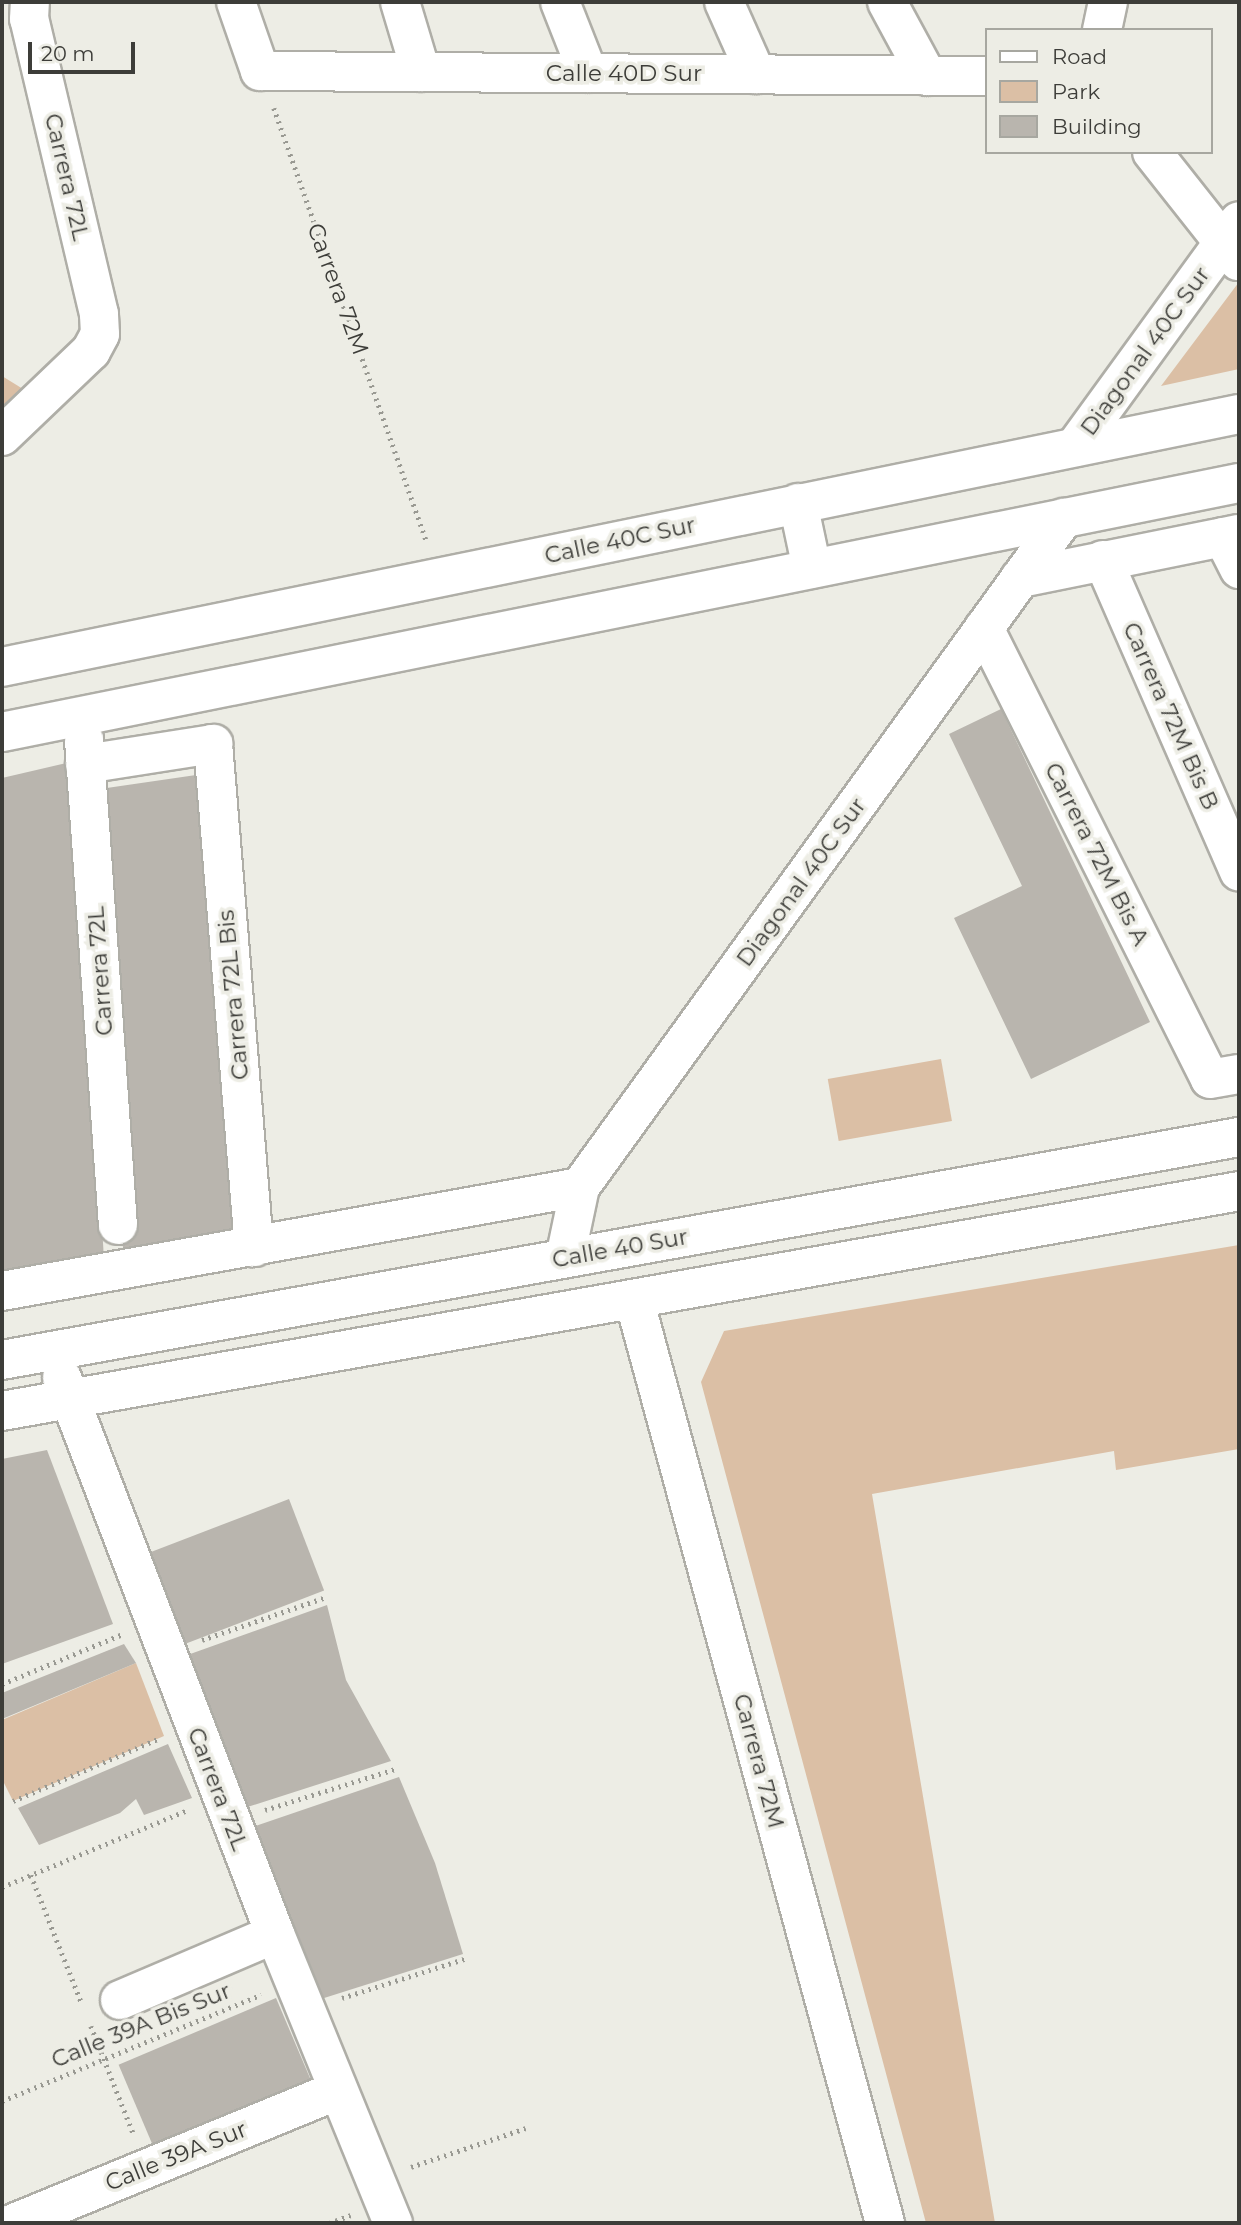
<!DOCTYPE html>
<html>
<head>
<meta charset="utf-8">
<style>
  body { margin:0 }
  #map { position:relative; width:1241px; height:2225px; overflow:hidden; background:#edede5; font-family:Montserrat,sans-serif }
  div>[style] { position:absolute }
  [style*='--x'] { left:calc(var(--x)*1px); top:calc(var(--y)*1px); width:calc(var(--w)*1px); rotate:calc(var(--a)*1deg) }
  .green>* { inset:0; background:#dbbfa5; transform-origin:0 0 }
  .building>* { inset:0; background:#b9b5ae; transform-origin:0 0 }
  .path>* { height:4.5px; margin-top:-2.25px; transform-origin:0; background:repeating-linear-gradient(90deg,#999992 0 2px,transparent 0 7px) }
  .roads { filter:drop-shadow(2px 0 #afaea7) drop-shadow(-2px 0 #afaea7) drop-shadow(0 2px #afaea7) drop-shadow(0 -2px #afaea7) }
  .minor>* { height:38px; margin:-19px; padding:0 19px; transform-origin:19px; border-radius:19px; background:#fff }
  span { translate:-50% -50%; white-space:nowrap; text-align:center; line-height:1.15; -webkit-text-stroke:7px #edede5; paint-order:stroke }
  .street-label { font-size:23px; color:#3d3d39 }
  .frame { position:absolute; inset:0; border:4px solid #3d3d39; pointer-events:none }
  .legend { position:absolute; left:985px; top:28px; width:228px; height:126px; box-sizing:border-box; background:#edede5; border:2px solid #a7a7a0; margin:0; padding:9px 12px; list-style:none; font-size:21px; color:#3d3d39 }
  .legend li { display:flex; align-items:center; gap:14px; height:35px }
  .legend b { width:35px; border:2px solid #a7a7a0 }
  .scale { position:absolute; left:28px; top:42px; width:107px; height:32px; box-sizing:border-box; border:4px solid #3d3d39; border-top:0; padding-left:9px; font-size:21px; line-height:24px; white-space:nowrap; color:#3d3d39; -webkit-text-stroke:5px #edede5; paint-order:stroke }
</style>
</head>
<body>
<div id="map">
  <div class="green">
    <i style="clip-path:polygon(1239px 282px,1239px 369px,1161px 386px)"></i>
    <i style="clip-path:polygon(2px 376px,23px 389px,2px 406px)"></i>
    <i style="left:941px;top:1059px;width:63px;height:115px;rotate:80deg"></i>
    <i style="clip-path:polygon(1239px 1245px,1239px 1449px,1116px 1470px,1114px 1451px,872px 1494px,995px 2223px,926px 2223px,701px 1382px,724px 1331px)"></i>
    <i style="clip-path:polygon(136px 1663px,164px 1736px,13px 1801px,2px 1779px,2px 1720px)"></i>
  </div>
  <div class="building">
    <i style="clip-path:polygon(1001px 709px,1150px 1022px,1031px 1079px,954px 918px,1022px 886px,949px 734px)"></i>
    <i style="clip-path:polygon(75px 761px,104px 1260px,2px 1277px,2px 778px)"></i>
    <i style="clip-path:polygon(203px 774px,242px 1239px,127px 1259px,118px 1231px,93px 790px)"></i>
    <i style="clip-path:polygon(47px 1450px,113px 1624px,2px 1664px,2px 1459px)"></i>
    <i style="left:289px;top:1499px;width:98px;height:152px;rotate:69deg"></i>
    <i style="clip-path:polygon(327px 1605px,346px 1680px,391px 1761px,235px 1811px,179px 1658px)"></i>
    <i style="clip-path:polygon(124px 1644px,136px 1663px,2px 1719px,2px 1693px)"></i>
    <i style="clip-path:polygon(168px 1744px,192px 1798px,144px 1815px,136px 1799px,120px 1813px,39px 1845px,18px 1808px)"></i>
    <i style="clip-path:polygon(399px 1777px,435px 1863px,463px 1954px,321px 1999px,244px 1830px)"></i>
    <i style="left:276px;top:1998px;width:101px;height:171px;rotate:67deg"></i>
  </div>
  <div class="path">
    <i style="--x:274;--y:108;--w:460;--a:70.6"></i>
    <i style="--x:202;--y:1640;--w:131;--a:-19.1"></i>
    <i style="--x:2;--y:1684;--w:131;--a:-22.5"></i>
    <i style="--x:13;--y:1801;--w:160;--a:-23.2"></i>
    <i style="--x:265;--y:1810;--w:136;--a:-17.5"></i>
    <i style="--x:31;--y:1875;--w:136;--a:68.4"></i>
    <i style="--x:2;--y:1887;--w:201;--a:-22.5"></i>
    <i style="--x:342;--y:1998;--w:131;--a:-17.7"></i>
    <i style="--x:91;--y:2026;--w:117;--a:68.5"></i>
    <i style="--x:2;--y:2101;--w:280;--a:-22.3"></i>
    <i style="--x:411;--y:2167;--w:121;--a:-18.7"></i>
    <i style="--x:329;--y:2223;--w:23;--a:-20"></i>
  </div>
  <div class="roads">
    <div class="minor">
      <i style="--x:236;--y:2;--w:73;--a:70.8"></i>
      <i style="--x:260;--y:71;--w:727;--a:0.39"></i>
      <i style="--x:400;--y:2;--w:73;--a:73.3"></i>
      <i style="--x:560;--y:2;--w:76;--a:68.5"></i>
      <i style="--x:724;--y:2;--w:79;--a:66"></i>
      <i style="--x:887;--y:2;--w:84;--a:61.6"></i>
      <i style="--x:1102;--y:30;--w:29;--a:-78"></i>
      <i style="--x:1152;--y:152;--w:139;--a:51.7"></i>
      <i style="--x:2;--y:436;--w:123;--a:-43.7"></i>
      <i style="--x:91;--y:351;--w:19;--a:-62"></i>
      <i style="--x:100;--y:334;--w:20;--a:-93"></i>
      <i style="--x:99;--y:314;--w:303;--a:-103.3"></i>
      <i style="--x:29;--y:19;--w:17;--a:-87"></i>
      <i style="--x:1075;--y:447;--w:279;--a:-54"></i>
      <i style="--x:798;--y:503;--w:67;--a:78"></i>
      <i style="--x:1223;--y:537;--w:36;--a:63"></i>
      <i style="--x:1103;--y:560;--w:340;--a:66.4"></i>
      <i style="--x:1020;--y:578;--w:223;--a:-11.4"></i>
      <i style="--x:984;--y:628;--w:504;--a:63.38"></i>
      <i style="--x:1210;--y:1079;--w:29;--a:-10"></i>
      <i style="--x:2;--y:667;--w:1263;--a:-11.56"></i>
      <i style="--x:2;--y:732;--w:1262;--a:-11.38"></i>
      <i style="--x:84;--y:740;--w:486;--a:86"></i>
      <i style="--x:85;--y:764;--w:130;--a:-8.9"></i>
      <i style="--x:213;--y:744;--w:505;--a:85.34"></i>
      <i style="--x:565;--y:1258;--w:73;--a:-78.1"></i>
      <i style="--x:580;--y:1187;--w:826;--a:-54.12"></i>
      <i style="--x:2;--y:1291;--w:587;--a:-10.2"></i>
      <i style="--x:634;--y:1299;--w:957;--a:74.8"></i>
      <i style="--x:2;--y:1360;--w:1257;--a:-10.22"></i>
      <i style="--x:62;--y:1378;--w:595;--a:69.04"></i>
      <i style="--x:275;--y:1934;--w:312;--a:67.8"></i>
      <i style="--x:2;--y:1411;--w:1256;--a:-10.08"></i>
      <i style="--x:120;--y:2000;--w:168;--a:-23.1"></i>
      <i style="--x:14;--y:2223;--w:350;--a:-22.3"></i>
    </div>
  </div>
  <div class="street-label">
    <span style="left:624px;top:73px">Calle 40D Sur</span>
    <span style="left:67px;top:177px;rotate:77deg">Carrera 72L</span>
    <span style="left:338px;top:289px;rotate:70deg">Carrera 72M</span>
    <span style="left:1145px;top:351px;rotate:-54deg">Diagonal 40C Sur</span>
    <span style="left:620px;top:540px;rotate:-12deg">Calle 40C Sur</span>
    <span style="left:1171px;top:716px;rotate:66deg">Carrera 72M Bis B</span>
    <span style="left:1097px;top:854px;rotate:63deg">Carrera 72M Bis A</span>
    <span style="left:801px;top:882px;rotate:-54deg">Diagonal 40C Sur</span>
    <span style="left:100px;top:971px;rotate:-94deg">Carrera 72L</span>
    <span style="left:233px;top:995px;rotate:-95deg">Carrera 72L Bis</span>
    <span style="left:620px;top:1248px;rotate:-10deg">Calle 40 Sur</span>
    <span style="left:759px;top:1761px;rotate:75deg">Carrera 72M</span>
    <span style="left:218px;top:1789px;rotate:69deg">Carrera 72L</span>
    <span style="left:141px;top:2025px;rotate:-22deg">Calle 39A Bis Sur</span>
    <span style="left:176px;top:2156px;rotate:-22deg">Calle 39A Sur</span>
  </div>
  <div class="frame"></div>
  <ul class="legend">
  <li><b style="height:9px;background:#fff"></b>Road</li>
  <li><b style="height:19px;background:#dbbfa5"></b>Park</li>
  <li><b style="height:19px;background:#b9b5ae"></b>Building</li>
  </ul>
  <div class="scale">20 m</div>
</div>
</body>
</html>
